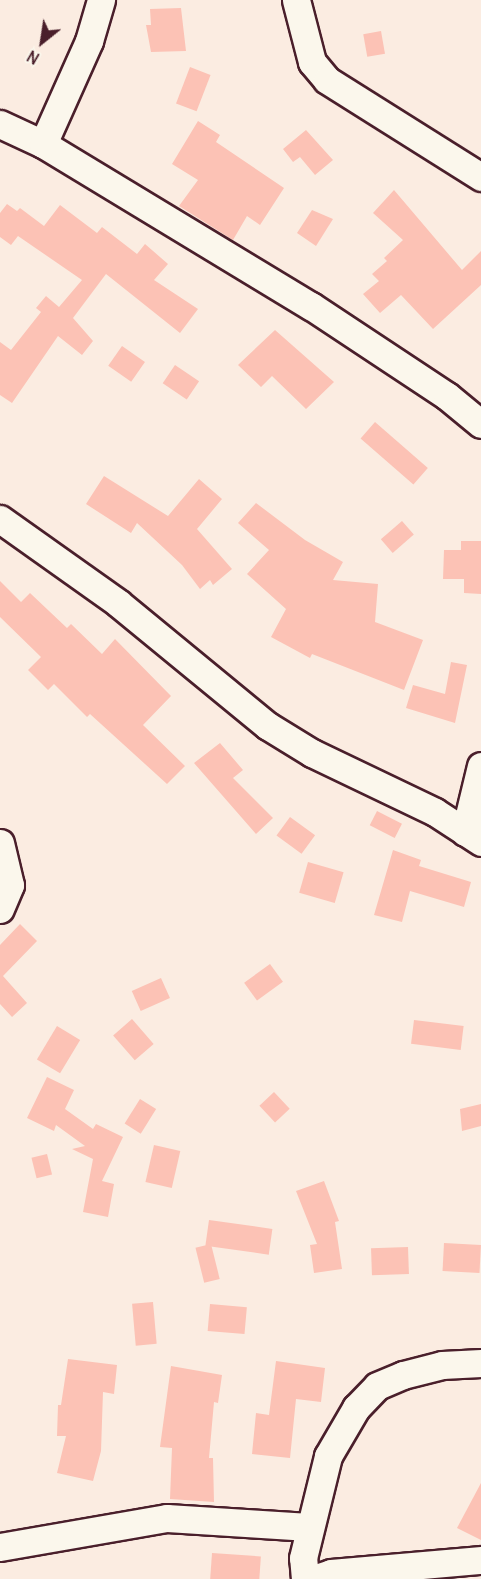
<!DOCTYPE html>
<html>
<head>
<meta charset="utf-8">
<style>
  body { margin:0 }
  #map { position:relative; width:481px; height:1579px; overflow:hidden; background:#fbece1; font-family:Delius,sans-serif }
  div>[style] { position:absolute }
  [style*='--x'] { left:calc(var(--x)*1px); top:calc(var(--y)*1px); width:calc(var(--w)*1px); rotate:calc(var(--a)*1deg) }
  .building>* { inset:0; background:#fcc2b5; transform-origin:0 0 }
  .roads { filter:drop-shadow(2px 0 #4a1f2b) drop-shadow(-2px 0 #4a1f2b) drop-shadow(0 2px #4a1f2b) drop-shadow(0 -2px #4a1f2b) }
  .minor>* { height:27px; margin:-13.5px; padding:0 13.5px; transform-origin:13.5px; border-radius:13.5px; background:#fbf7ec }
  span { translate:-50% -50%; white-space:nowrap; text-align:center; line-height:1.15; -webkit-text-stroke:5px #fbf7ec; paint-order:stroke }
  .north { position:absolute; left:12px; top:12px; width:60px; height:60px; -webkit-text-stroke:4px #fbf7ec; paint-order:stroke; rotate:210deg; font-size:16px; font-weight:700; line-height:24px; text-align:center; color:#4a1f2b }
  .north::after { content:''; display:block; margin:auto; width:21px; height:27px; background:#4a1f2b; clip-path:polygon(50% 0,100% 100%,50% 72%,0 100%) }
</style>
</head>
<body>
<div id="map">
  <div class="building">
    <i style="clip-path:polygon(181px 8px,186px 51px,151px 52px,146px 25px,151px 25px,150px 9px)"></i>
    <i style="left:381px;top:31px;width:23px;height:18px;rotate:80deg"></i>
    <i style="left:190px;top:67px;width:22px;height:39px;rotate:21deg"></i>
    <i style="clip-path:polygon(198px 121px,220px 135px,216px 142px,284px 188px,260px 225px,247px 216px,233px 240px,179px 206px,198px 180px,172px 164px)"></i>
    <i style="clip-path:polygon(306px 130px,333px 160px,315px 175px,300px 157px,293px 162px,283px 149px)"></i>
    <i style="clip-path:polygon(394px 190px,462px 270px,481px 251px,481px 285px,433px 329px,401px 295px,380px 313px,363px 294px,379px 281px,372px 274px,387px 261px,384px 258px,403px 240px,373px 213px)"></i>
    <i style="clip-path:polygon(7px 204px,17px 211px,20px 208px,44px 226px,60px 205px,97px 233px,102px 227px,137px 254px,145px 244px,168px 264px,154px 280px,198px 309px,180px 333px,106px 274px,73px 318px,93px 341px,82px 355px,58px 336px,12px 403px,0 395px,0 342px,11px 350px,41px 312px,36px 308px,46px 296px,59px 307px,82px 280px,18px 236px,11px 245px,0 237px,0 213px)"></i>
    <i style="clip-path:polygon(312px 210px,333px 219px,316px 246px,297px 233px)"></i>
    <i style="clip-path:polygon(275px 330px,334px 382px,306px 409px,272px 376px,261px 387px,238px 365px)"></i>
    <i style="left:122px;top:346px;width:28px;height:24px;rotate:35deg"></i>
    <i style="left:175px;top:365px;width:29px;height:22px;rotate:34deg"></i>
    <i style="left:375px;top:422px;width:70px;height:22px;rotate:41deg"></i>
    <i style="clip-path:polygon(104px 476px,168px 516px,199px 479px,222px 499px,197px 529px,232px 569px,213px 585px,210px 580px,200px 589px,182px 565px,137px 523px,131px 533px,86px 504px)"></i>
    <i style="clip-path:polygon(256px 503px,305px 540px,343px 562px,333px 580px,378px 584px,375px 622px,423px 640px,404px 690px,312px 654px,310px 658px,271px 637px,286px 609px,247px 574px,269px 550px,238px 523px)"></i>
    <i style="left:402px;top:521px;width:18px;height:28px;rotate:49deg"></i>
    <i style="clip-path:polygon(461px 541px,481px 541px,481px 594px,464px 593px,464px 579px,443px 579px,444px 550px,461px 550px)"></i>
    <i style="clip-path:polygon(0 581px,21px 602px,30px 593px,67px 628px,71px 624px,102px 654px,115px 639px,171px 696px,143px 725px,185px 766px,167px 784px,90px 714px,87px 717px,54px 684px,48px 690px,28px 670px,41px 657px,0 617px)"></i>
    <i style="clip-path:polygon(451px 662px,467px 665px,455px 723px,406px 708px,413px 685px,445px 694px)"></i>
    <i style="clip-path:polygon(220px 743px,243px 770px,233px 778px,273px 818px,256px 834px,194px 763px)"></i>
    <i style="left:377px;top:811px;width:28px;height:16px;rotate:27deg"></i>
    <i style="left:290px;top:817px;width:31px;height:23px;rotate:36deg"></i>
    <i style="clip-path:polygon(393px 850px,421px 860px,419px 866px,471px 882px,464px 907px,410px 891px,402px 922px,374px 915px)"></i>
    <i style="left:308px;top:862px;width:37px;height:32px;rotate:16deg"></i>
    <i style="clip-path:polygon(20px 924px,37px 941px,3px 976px,27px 1003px,12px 1017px,0 1004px,0 945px)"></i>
    <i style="left:270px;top:964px;width:22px;height:32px;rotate:54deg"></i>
    <i style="left:161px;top:978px;width:22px;height:32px;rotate:66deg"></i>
    <i style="left:132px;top:1019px;width:33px;height:25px;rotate:49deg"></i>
    <i style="left:414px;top:1020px;width:50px;height:24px;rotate:7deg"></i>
    <i style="left:57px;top:1026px;width:27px;height:39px;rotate:31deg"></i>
    <i style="clip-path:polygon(47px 1077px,74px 1090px,65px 1109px,93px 1129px,96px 1124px,123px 1137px,102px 1181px,114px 1184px,108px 1217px,83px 1212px,93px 1159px,72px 1149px,85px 1146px,56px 1125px,54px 1131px,27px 1118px)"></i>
    <i style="left:274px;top:1092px;width:23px;height:20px;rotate:47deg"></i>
    <i style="left:140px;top:1099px;width:19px;height:29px;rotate:32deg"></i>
    <i style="clip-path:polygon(481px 1104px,481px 1126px,462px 1131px,460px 1109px)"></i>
    <i style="left:154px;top:1145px;width:27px;height:38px;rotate:13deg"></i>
    <i style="left:47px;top:1154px;width:21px;height:16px;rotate:76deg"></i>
    <i style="clip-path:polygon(324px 1181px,339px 1221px,335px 1222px,342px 1269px,314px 1273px,310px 1245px,317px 1244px,296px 1191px)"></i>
    <i style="left:209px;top:1220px;width:64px;height:26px;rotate:8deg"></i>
    <i style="left:444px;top:1243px;width:37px;height:28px;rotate:3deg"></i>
    <i style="left:211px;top:1244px;width:36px;height:16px;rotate:76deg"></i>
    <i style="left:408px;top:1247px;width:27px;height:37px;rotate:88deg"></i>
    <i style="left:153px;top:1302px;width:42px;height:21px;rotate:85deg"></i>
    <i style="left:210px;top:1304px;width:37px;height:27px;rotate:5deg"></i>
    <i style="clip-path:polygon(68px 1359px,117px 1365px,114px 1394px,103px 1392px,101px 1451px,93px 1481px,57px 1473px,66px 1436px,57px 1436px,58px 1405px,61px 1405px)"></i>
    <i style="clip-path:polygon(276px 1361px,325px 1368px,321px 1402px,296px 1399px,290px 1458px,252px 1454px,256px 1413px,269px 1415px)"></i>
    <i style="clip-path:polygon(171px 1366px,222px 1375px,218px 1403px,214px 1402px,209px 1458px,213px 1458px,214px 1502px,170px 1499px,172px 1448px,160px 1447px)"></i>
    <i style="clip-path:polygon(481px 1483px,481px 1540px,457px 1528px)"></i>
    <i style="left:212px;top:1553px;width:49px;height:26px;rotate:4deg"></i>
  </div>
  <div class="roads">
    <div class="minor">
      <i style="--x:296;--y:0;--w:64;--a:75.5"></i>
      <i style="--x:312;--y:62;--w:23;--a:50"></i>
      <i style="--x:327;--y:80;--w:182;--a:32.2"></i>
      <i style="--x:0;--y:124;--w:47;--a:24.9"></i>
      <i style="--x:43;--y:144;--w:313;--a:31.2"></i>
      <i style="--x:311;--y:306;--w:163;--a:33.5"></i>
      <i style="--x:447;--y:396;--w:44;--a:39.5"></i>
      <i style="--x:43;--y:144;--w:113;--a:-65.9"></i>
      <i style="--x:89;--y:41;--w:43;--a:-73.7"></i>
      <i style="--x:0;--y:519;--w:145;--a:35.4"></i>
      <i style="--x:118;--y:603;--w:194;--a:39.4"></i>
      <i style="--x:268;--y:726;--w:52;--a:31.5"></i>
      <i style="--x:312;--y:753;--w:136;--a:25.6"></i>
      <i style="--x:435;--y:812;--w:55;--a:33.1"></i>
      <i style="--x:465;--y:832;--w:68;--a:-76.4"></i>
      <i style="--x:0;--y:843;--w:43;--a:76.6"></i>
      <i style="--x:10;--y:885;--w:26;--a:113"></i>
      <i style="--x:0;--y:1547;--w:169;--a:-9.9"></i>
      <i style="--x:167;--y:1518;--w:142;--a:3.6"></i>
      <i style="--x:305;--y:1579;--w:21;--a:-95"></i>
      <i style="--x:303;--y:1558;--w:105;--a:-76.2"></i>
      <i style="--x:328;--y:1456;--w:56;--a:-59.7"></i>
      <i style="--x:356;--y:1408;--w:30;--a:-46"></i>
      <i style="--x:377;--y:1386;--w:28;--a:-23"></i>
      <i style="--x:403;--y:1375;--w:40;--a:-14.4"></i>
      <i style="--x:442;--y:1365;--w:39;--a:-3"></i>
      <i style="--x:313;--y:1579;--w:19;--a:-18"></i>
      <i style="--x:331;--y:1573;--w:151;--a:-5"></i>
    </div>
  </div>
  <div class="north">N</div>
</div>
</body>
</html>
